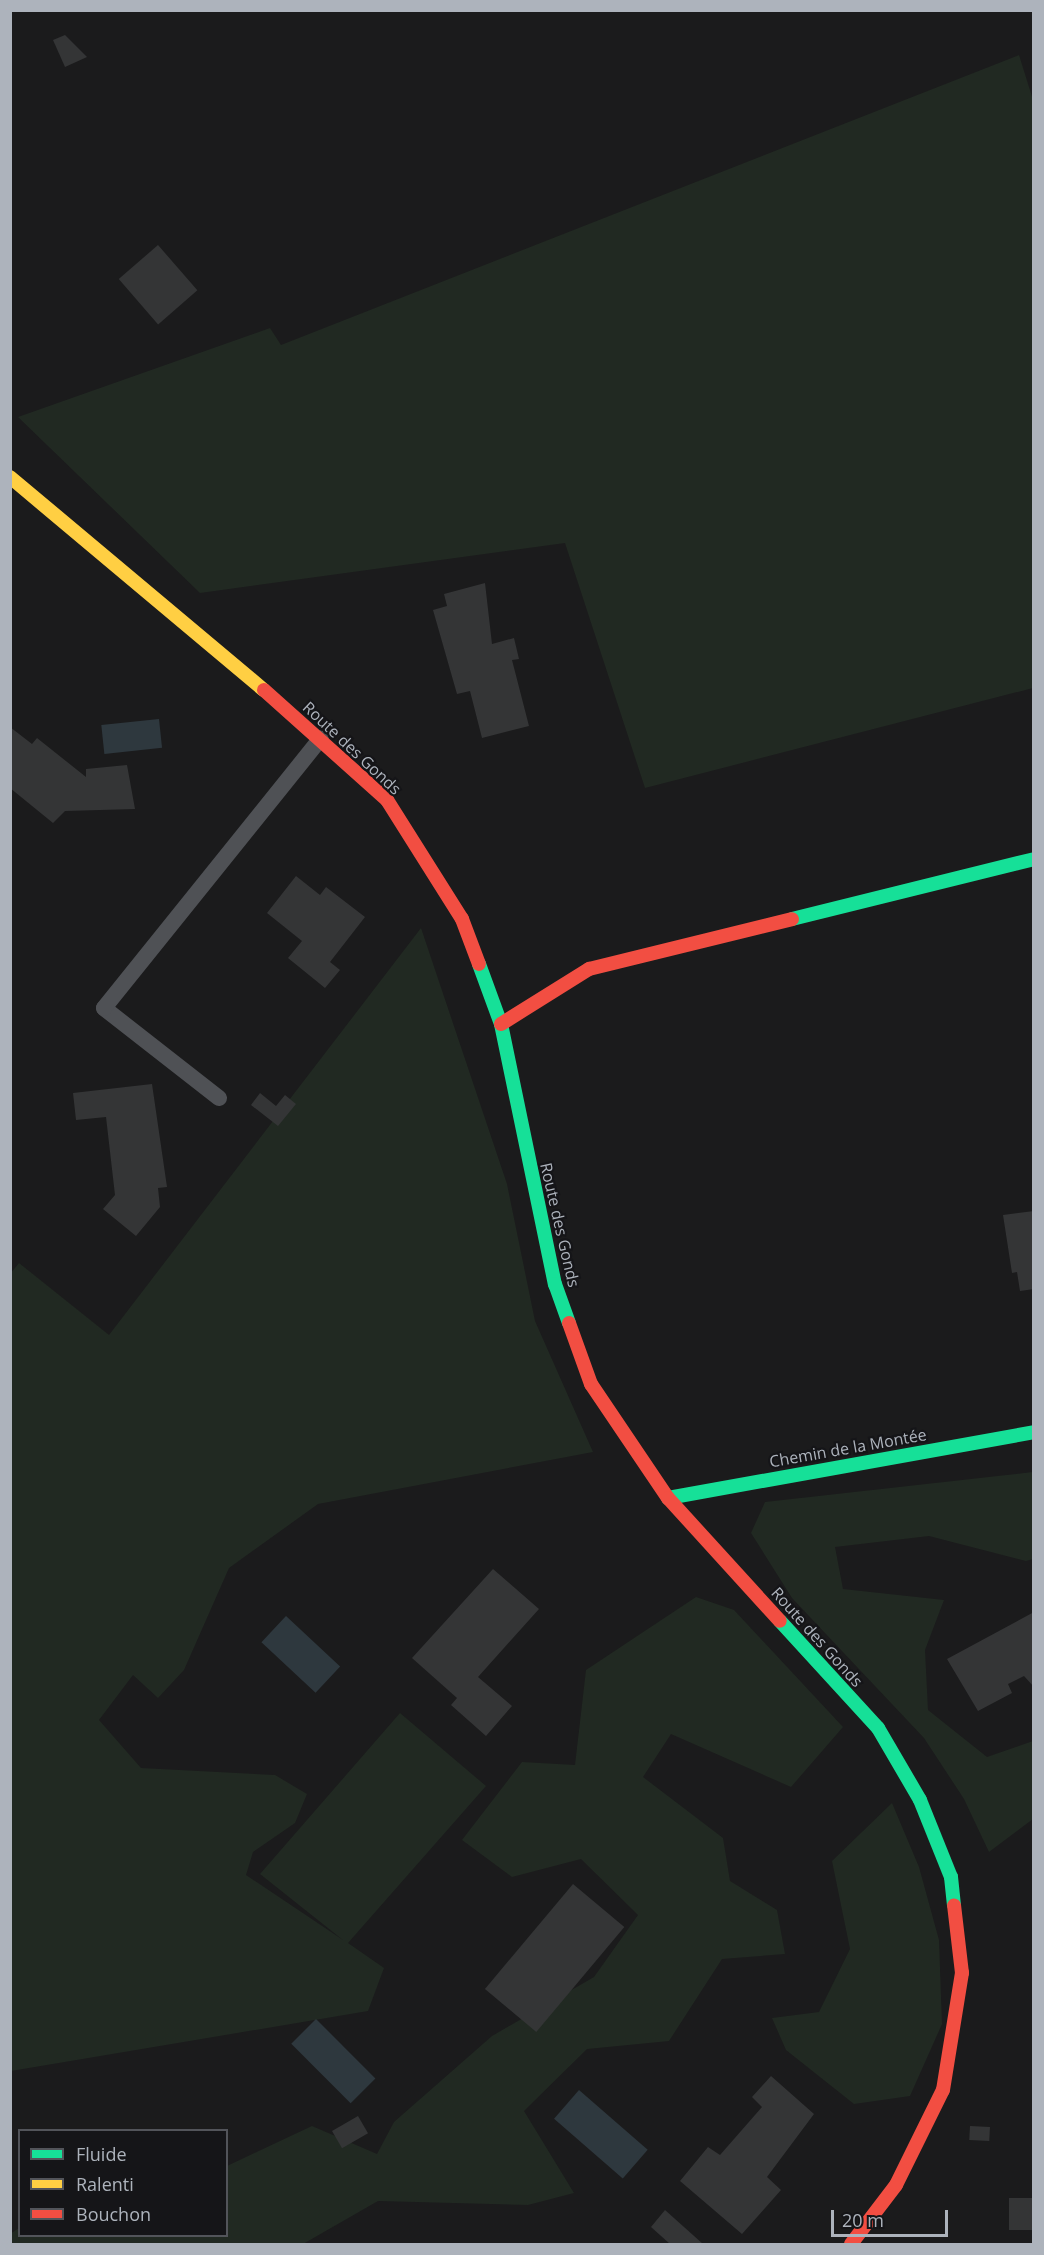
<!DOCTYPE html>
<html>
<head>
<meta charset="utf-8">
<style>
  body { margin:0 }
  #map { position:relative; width:1044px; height:2255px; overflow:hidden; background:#1b1b1c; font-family:"Open Sans",sans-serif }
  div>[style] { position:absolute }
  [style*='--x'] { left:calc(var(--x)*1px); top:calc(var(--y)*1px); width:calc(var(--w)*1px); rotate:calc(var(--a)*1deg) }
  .green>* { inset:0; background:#212922 }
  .water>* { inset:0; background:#2e383e; transform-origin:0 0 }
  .building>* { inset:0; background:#343536; transform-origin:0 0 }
  .lane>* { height:16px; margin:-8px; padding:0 8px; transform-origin:8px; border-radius:8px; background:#4f5155 }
  .fast>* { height:14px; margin:-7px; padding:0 7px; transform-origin:7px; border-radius:7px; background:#16e098 }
  .slow>* { height:14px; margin:-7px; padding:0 7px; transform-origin:7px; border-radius:7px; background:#ffcf43 }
  .jam>* { height:14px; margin:-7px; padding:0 7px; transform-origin:7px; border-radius:7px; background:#f24e42 }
  span { translate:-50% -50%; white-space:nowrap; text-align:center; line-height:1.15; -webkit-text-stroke:4.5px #151518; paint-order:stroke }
  .street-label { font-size:16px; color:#adb3bc }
  .frame { position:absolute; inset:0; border:12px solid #adb3bc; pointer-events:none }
  .legend { position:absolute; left:18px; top:2129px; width:210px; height:108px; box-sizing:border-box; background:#151518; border:2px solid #52545a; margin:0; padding:8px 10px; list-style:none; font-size:18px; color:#adb3bc }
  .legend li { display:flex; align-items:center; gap:12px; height:30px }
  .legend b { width:30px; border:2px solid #52545a }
  .scale { position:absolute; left:831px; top:2210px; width:117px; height:27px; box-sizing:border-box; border:3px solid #adb3bc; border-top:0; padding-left:8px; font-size:18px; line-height:21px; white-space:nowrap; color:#adb3bc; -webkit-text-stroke:4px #151518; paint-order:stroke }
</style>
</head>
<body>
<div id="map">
  <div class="green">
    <i style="clip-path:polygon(1019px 55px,1034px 103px,1033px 688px,645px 788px,565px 543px,200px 593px,18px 417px,270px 328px,281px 345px)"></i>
    <i style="clip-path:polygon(421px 928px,507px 1184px,535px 1321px,593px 1452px,318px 1504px,229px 1568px,184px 1670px,158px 1698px,133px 1675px,99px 1720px,141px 1768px,275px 1775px,307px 1794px,295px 1823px,253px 1852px,246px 1875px,343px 1940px,260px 1874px,400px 1713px,486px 1786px,348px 1943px,384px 1968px,368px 2011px,11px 2071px,10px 1274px,19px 1263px,109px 1335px)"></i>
    <i style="clip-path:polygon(1033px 1472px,1033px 1559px,1026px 1561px,929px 1536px,835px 1547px,843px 1589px,944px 1600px,925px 1650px,928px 1710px,987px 1757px,1033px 1741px,1033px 1819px,989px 1852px,964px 1799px,924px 1738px,792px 1598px,751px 1533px,765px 1502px)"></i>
    <i style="clip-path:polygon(696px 1597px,734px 1610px,843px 1727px,791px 1787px,671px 1734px,643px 1777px,723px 1838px,730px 1881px,777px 1910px,785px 1954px,722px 1959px,669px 2041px,587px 2049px,524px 2111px,574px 2193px,528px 2205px,378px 2201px,303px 2244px,11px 2244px,10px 2234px,19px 2228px,20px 2236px,226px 2236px,227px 2166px,312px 2126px,377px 2154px,394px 2122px,492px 2036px,594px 1977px,638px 1915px,581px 1859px,512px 1877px,462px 1840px,522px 1762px,575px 1765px,586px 1670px)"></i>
    <i style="clip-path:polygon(892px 1803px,919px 1867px,939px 1940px,942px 2024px,910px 2096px,854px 2104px,786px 2050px,772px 2018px,819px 2012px,850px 1949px,832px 1861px)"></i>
  </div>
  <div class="water">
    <i style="left:159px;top:719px;width:29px;height:58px;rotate:84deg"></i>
    <i style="left:286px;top:1616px;width:74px;height:36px;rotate:43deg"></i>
    <i style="left:316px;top:2019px;width:84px;height:35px;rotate:45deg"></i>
    <i style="left:579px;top:2090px;width:91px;height:38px;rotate:41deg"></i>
  </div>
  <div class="building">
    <i style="clip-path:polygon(65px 35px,87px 57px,65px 67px,53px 40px)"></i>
    <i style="left:158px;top:245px;width:60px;height:52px;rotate:49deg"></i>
    <i style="clip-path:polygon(485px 583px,492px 644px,514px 638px,519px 659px,512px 660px,529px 726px,482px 738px,470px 691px,457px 694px,433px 610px,447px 606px,444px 594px)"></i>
    <i style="clip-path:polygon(10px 727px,32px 744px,37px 738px,86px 777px,86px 769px,127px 765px,135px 809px,65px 811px,53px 823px,10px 788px)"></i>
    <i style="clip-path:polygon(296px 876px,320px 895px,326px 887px,365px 917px,330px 962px,340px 970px,325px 988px,288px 958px,302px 941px,267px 913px)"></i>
    <i style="clip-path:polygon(152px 1084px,167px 1187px,158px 1188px,160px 1207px,136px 1236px,103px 1209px,115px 1195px,106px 1117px,76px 1120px,73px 1093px)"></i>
    <i style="clip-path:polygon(260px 1093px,276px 1106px,285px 1095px,296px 1104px,278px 1126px,251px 1105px)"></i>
    <i style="clip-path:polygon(1034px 1211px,1034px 1289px,1020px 1291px,1017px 1272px,1012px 1273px,1003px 1215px)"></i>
    <i style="clip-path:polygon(493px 1569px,539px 1609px,478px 1677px,512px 1706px,486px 1736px,451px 1705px,457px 1698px,412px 1658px)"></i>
    <i style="clip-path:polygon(1034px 1612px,1034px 1687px,1024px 1676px,1008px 1684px,1012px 1693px,978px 1711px,947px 1659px)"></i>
    <i style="left:573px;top:1884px;width:67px;height:137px;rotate:40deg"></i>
    <i style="clip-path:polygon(771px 2076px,814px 2114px,767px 2177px,781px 2190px,742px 2234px,680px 2181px,708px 2147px,720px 2155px,762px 2107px,752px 2097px)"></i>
    <i style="left:358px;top:2116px;width:20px;height:30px;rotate:60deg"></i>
    <i style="left:970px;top:2126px;width:20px;height:14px;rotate:3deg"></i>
    <i style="left:1009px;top:2198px;width:25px;height:32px"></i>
    <i style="clip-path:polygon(665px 2210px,703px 2244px,670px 2244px,651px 2227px)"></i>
  </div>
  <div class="lane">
    <i style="--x:219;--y:1098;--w:146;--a:-142"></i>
    <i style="--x:104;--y:1008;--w:346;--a:-51.2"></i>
  </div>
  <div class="fast">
    <i style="--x:792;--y:919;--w:249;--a:-13.9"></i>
    <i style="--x:479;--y:964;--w:64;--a:69.9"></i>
    <i style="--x:501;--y:1024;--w:266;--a:78.3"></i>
    <i style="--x:555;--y:1284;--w:41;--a:70.3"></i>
    <i style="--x:668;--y:1498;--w:372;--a:-10.2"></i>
    <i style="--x:780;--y:1621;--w:145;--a:47.5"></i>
    <i style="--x:878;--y:1728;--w:83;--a:59.7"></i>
    <i style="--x:920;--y:1800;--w:83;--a:68.1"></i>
    <i style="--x:951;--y:1877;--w:28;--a:84"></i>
  </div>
  <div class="slow">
    <i style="--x:10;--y:477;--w:331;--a:40"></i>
  </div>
  <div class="jam">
    <i style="--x:264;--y:690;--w:165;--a:41.8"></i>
    <i style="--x:387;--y:800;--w:141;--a:57.8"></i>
    <i style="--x:462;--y:919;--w:48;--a:69.3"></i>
    <i style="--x:501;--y:1024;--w:104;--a:-32"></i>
    <i style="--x:589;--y:969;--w:209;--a:-13.8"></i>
    <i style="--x:569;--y:1323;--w:65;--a:70.2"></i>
    <i style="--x:591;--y:1384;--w:138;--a:56"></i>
    <i style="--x:668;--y:1498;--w:166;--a:47.7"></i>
    <i style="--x:851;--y:2244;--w:74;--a:-52.7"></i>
    <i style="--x:896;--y:2185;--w:106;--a:-63.7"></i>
    <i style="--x:943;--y:2090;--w:119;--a:-80.8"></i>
    <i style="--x:962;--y:1973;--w:68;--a:-96.7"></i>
  </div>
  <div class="street-label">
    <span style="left:352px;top:748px;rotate:43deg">Route des Gonds</span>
    <span style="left:560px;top:1225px;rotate:77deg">Route des Gonds</span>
    <span style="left:848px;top:1448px;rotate:-10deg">Chemin de la Montée</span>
    <span style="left:817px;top:1637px;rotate:48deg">Route des Gonds</span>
  </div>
  <div class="frame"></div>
  <ul class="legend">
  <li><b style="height:8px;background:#16e098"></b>Fluide</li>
  <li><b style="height:8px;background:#ffcf43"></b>Ralenti</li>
  <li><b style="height:8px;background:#f24e42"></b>Bouchon</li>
  </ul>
  <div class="scale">20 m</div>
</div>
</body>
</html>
